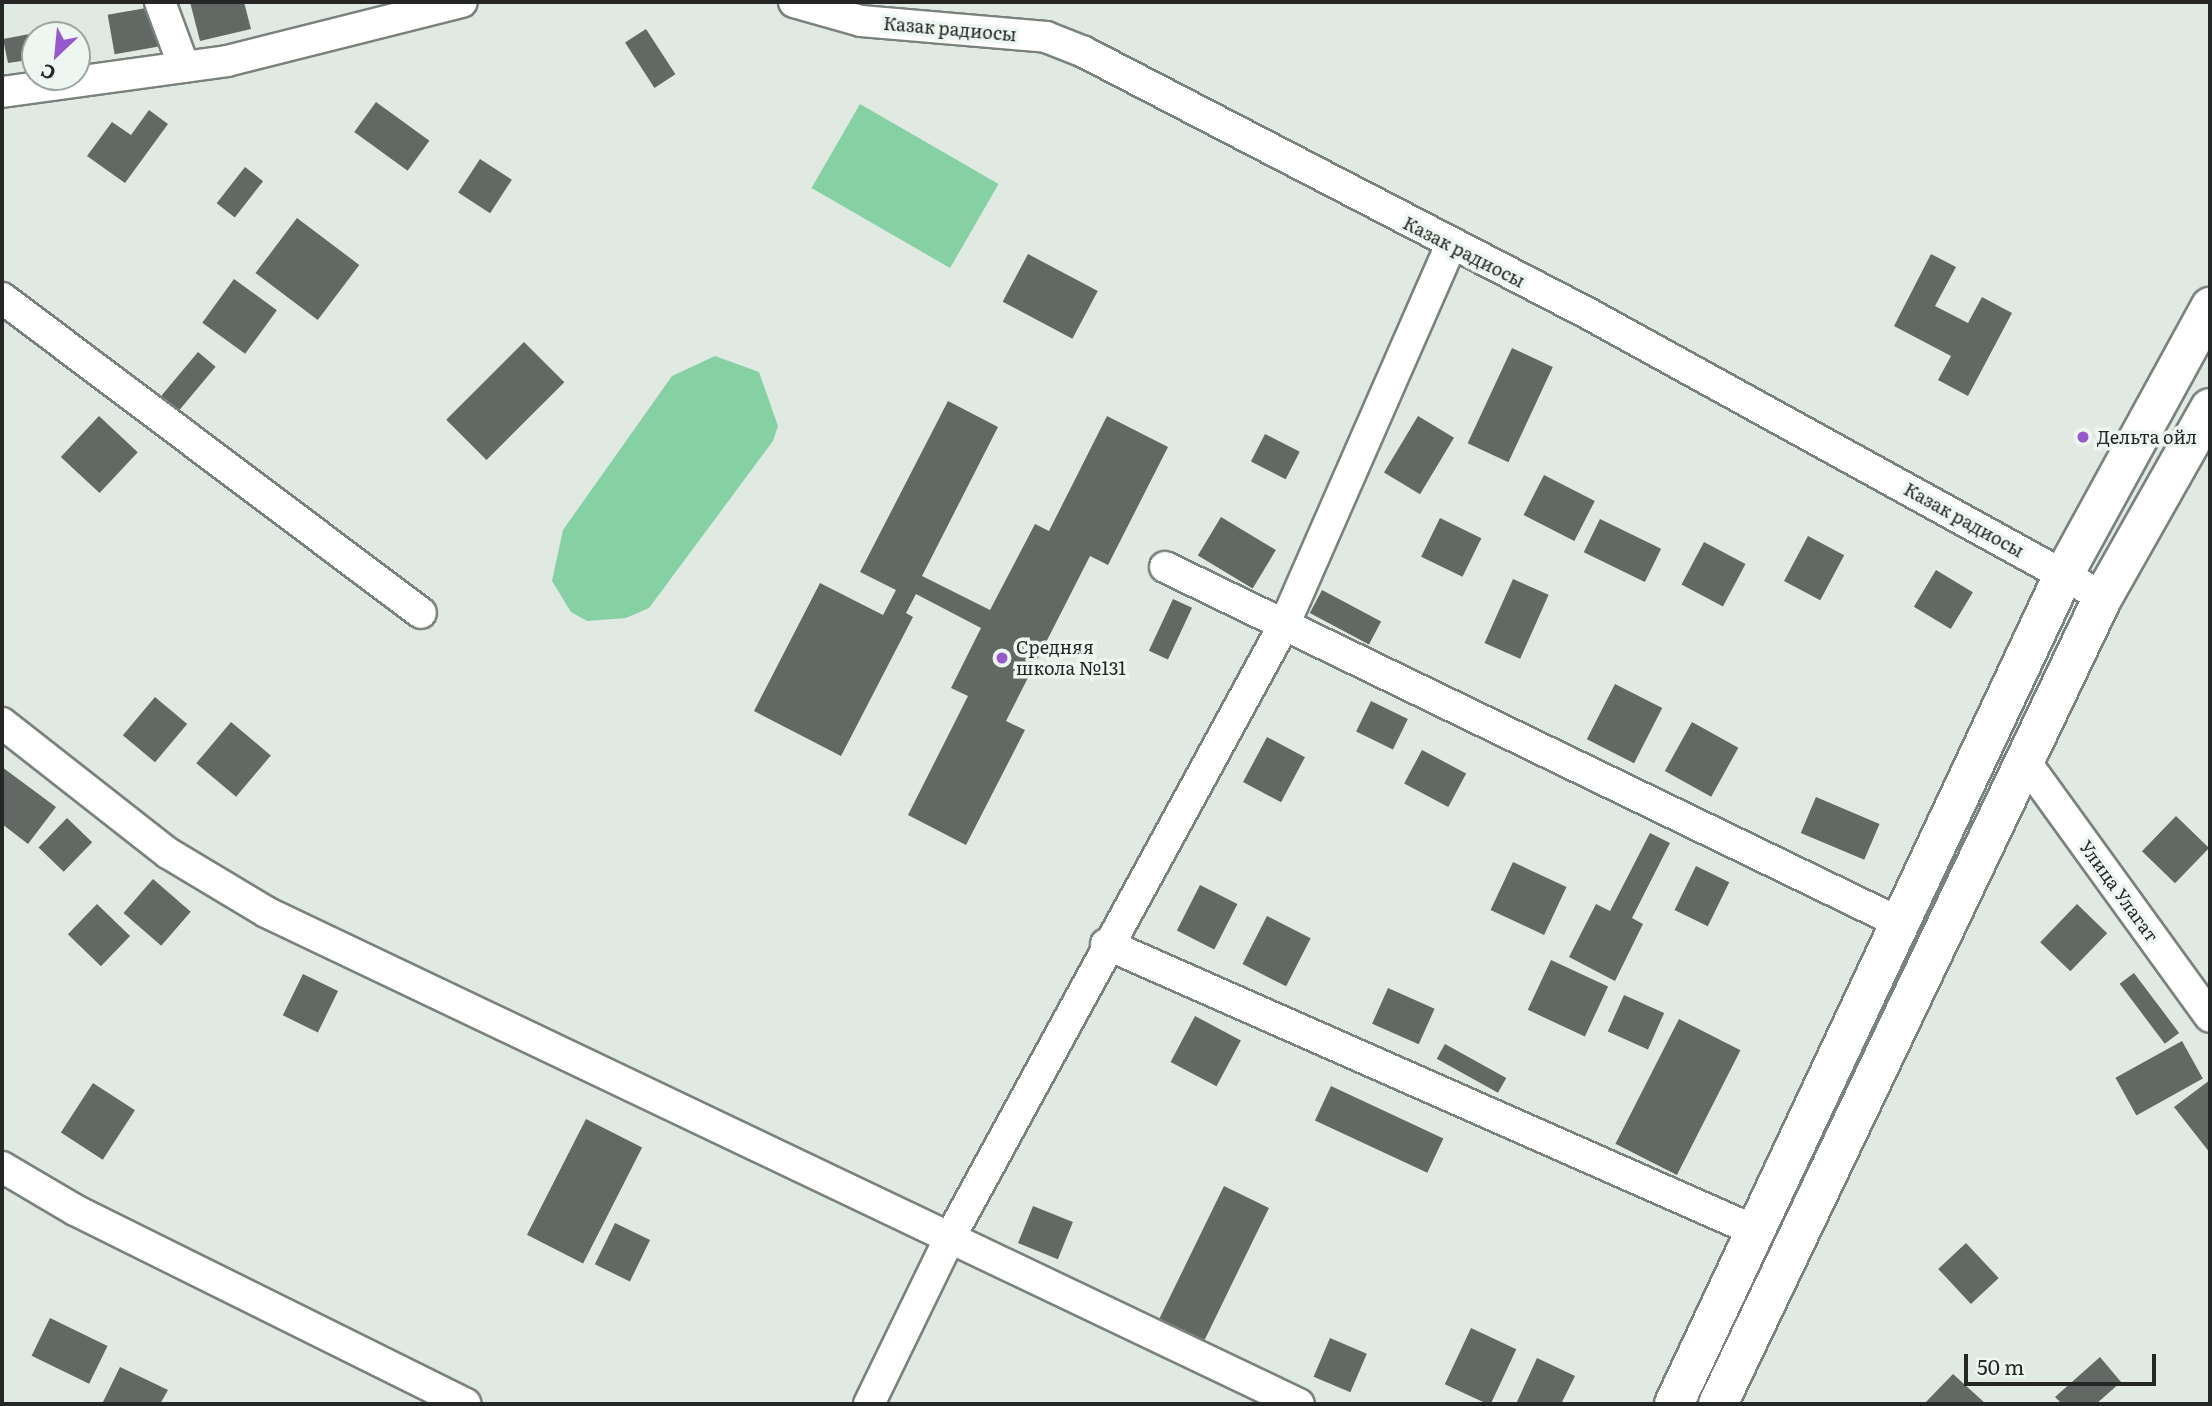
<!DOCTYPE html>
<html>
<head>
<meta charset="utf-8">
<style>
  body { margin:0 }
  #map { position:relative; width:2212px; height:1406px; overflow:hidden; background:#e1e9e3; font-family:Literata,serif }
  div>[style] { position:absolute }
  [style*='--x'] { left:calc(var(--x)*1px); top:calc(var(--y)*1px); width:calc(var(--w)*1px); rotate:calc(var(--a)*1deg) }
  .green>* { inset:0; background:#86d1a4; transform-origin:0 0 }
  .building>* { inset:0; background:#626964; transform-origin:0 0 }
  .roads { filter:drop-shadow(2px 0 #7a827d) drop-shadow(-2px 0 #7a827d) drop-shadow(0 2px #7a827d) drop-shadow(0 -2px #7a827d) }
  .street>* { height:30px; margin:-15px; padding:0 15px; transform-origin:15px; border-radius:15px; background:#fff }
  .secondary>* { height:38px; margin:-19px; padding:0 19px; transform-origin:19px; border-radius:19px; background:#fff }
  .dots>* { width:19px; height:19px; translate:-50% -50%; box-sizing:border-box; border:4px solid #eef6f1; border-radius:50% }
  span { translate:-50% -50%; white-space:nowrap; text-align:center; line-height:1.15; -webkit-text-stroke:7px #eef6f1; paint-order:stroke }
  .street-label { font-size:18px; color:#242725 }
  .poi-label { font-size:18px; color:#242725 }
  .left { translate:0 -50%; text-align:left }
  .frame { position:absolute; inset:0; border:4px solid #242725; pointer-events:none }
  .north { position:absolute; left:21px; top:21px; width:70px; height:70px; box-sizing:border-box; background:#eef6f1; border:2px solid #9da39f; border-radius:50%; rotate:206deg; font-size:19px; font-weight:700; line-height:28px; text-align:center; color:#242725 }
  .north::after { content:''; display:block; margin:auto; width:24px; height:32px; background:#9858cd; clip-path:polygon(50% 0,100% 100%,50% 72%,0 100%) }
  .scale { position:absolute; left:1964px; top:1354px; width:192px; height:32px; box-sizing:border-box; border:4px solid #242725; border-top:0; padding-left:9px; font-size:21px; line-height:24px; white-space:nowrap; color:#242725; -webkit-text-stroke:5px #eef6f1; paint-order:stroke }
</style>
</head>
<body>
<div id="map">
  <div class="green">
    <i style="left:860px;top:104px;width:160px;height:97px;rotate:30deg"></i>
    <i style="clip-path:polygon(715px 356px,759px 372px,778px 426px,773px 441px,649px 608px,626px 618px,587px 621px,571px 612px,552px 581px,563px 530px,672px 376px)"></i>
  </div>
  <div class="building">
    <i style="clip-path:polygon(190px 2px,244px 2px,251px 29px,200px 41px)"></i>
    <i style="left:152px;top:7px;width:40px;height:45px;rotate:80deg"></i>
    <i style="left:646px;top:29px;width:54px;height:25px;rotate:57deg"></i>
    <i style="clip-path:polygon(35px 33px,35px 59px,8px 63px,3px 39px)"></i>
    <i style="left:376px;top:102px;width:66px;height:37px;rotate:36deg"></i>
    <i style="clip-path:polygon(149px 110px,168px 124px,125px 183px,87px 156px,112px 122px,131px 135px)"></i>
    <i style="left:480px;top:159px;width:38px;height:40px;rotate:33deg"></i>
    <i style="left:245px;top:167px;width:23px;height:46px;rotate:38deg"></i>
    <i style="left:297px;top:218px;width:78px;height:69px;rotate:37deg"></i>
    <i style="left:1028px;top:254px;width:79px;height:54px;rotate:28deg"></i>
    <i style="clip-path:polygon(1931px 254px,1956px 267px,1935px 306px,1968px 323px,1982px 297px,2012px 313px,1968px 396px,1938px 380px,1951px 356px,1894px 326px)"></i>
    <i style="left:234px;top:279px;width:53px;height:54px;rotate:36deg"></i>
    <i style="left:524px;top:342px;width:57px;height:110px;rotate:45deg"></i>
    <i style="left:1512px;top:348px;width:45px;height:105px;rotate:25deg"></i>
    <i style="left:198px;top:352px;width:23px;height:57px;rotate:40deg"></i>
    <i style="clip-path:polygon(948px 401px,998px 427px,922px 576px,990px 610px,1035px 524px,1049px 531px,1107px 416px,1168px 447px,1108px 565px,1090px 556px,1006px 721px,1025px 730px,966px 845px,908px 815px,968px 696px,951px 688px,981px 628px,916px 594px,906px 613px,913px 617px,841px 756px,754px 711px,820px 583px,883px 615px,896px 590px,860px 572px)"></i>
    <i style="left:99px;top:416px;width:53px;height:56px;rotate:43deg"></i>
    <i style="left:1418px;top:416px;width:42px;height:66px;rotate:31deg"></i>
    <i style="left:1265px;top:434px;width:39px;height:31px;rotate:27deg"></i>
    <i style="left:1544px;top:475px;width:57px;height:45px;rotate:27deg"></i>
    <i style="left:1221px;top:517px;width:64px;height:45px;rotate:31deg"></i>
    <i style="left:1440px;top:518px;width:46px;height:43px;rotate:26deg"></i>
    <i style="left:1600px;top:519px;width:68px;height:37px;rotate:26deg"></i>
    <i style="left:1808px;top:536px;width:41px;height:51px;rotate:28deg"></i>
    <i style="left:1704px;top:542px;width:47px;height:48px;rotate:28deg"></i>
    <i style="left:1936px;top:570px;width:43px;height:43px;rotate:31deg"></i>
    <i style="left:1513px;top:579px;width:39px;height:70px;rotate:24deg"></i>
    <i style="left:1322px;top:590px;width:67px;height:26px;rotate:28deg"></i>
    <i style="left:1173px;top:599px;width:21px;height:57px;rotate:25deg"></i>
    <i style="left:1615px;top:684px;width:53px;height:62px;rotate:27deg"></i>
    <i style="left:155px;top:697px;width:42px;height:50px;rotate:40deg"></i>
    <i style="left:1371px;top:701px;width:41px;height:34px;rotate:26deg"></i>
    <i style="left:231px;top:722px;width:52px;height:54px;rotate:40deg"></i>
    <i style="left:1692px;top:722px;width:53px;height:56px;rotate:29deg"></i>
    <i style="left:1267px;top:737px;width:43px;height:51px;rotate:28deg"></i>
    <i style="left:1422px;top:750px;width:50px;height:38px;rotate:28deg"></i>
    <i style="clip-path:polygon(2px 767px,56px 807px,28px 844px,2px 824px)"></i>
    <i style="left:1816px;top:797px;width:69px;height:39px;rotate:23deg"></i>
    <i style="left:2176px;top:816px;width:46px;height:49px;rotate:44deg"></i>
    <i style="left:67px;top:818px;width:35px;height:41px;rotate:44deg"></i>
    <i style="clip-path:polygon(1650px 833px,1670px 843px,1632px 918px,1643px 924px,1615px 981px,1569px 957px,1596px 904px,1610px 911px)"></i>
    <i style="left:1513px;top:862px;width:59px;height:53px;rotate:25deg"></i>
    <i style="left:1696px;top:866px;width:37px;height:49px;rotate:26deg"></i>
    <i style="left:153px;top:879px;width:50px;height:45px;rotate:41deg"></i>
    <i style="left:1200px;top:885px;width:42px;height:51px;rotate:27deg"></i>
    <i style="left:97px;top:904px;width:46px;height:42px;rotate:44deg"></i>
    <i style="left:2077px;top:904px;width:42px;height:53px;rotate:44deg"></i>
    <i style="left:1267px;top:916px;width:49px;height:54px;rotate:27deg"></i>
    <i style="left:1551px;top:960px;width:63px;height:55px;rotate:25deg"></i>
    <i style="left:2134px;top:973px;width:75px;height:18px;rotate:53deg"></i>
    <i style="left:303px;top:974px;width:39px;height:46px;rotate:26deg"></i>
    <i style="left:1388px;top:988px;width:51px;height:39px;rotate:24deg"></i>
    <i style="left:1624px;top:995px;width:44px;height:40px;rotate:24deg"></i>
    <i style="left:1195px;top:1016px;width:52px;height:52px;rotate:28deg"></i>
    <i style="left:1679px;top:1019px;width:69px;height:140px;rotate:27deg"></i>
    <i style="left:2182px;top:1041px;width:43px;height:76px;rotate:61deg"></i>
    <i style="left:1445px;top:1044px;width:70px;height:17px;rotate:29deg"></i>
    <i style="clip-path:polygon(2210px 1080px,2210px 1153px,2174px 1107px)"></i>
    <i style="left:93px;top:1083px;width:50px;height:59px;rotate:33deg"></i>
    <i style="left:1331px;top:1086px;width:124px;height:38px;rotate:25deg"></i>
    <i style="left:586px;top:1119px;width:63px;height:130px;rotate:27deg"></i>
    <i style="left:1224px;top:1186px;width:50px;height:156px;rotate:26deg"></i>
    <i style="left:1033px;top:1206px;width:43px;height:40px;rotate:22deg"></i>
    <i style="left:615px;top:1223px;width:39px;height:46px;rotate:26deg"></i>
    <i style="left:1966px;top:1243px;width:48px;height:38px;rotate:47deg"></i>
    <i style="left:50px;top:1318px;width:64px;height:42px;rotate:26deg"></i>
    <i style="left:1471px;top:1328px;width:50px;height:62px;rotate:25deg"></i>
    <i style="left:1330px;top:1338px;width:40px;height:42px;rotate:23deg"></i>
    <i style="clip-path:polygon(2100px 1357px,2121px 1382px,2096px 1404px,2062px 1404px,2055px 1397px)"></i>
    <i style="clip-path:polygon(1537px 1358px,1575px 1376px,1561px 1404px,1516px 1404px)"></i>
    <i style="clip-path:polygon(120px 1367px,168px 1390px,160px 1404px,102px 1404px)"></i>
    <i style="clip-path:polygon(1953px 1374px,1986px 1404px,1924px 1404px)"></i>
  </div>
  <div class="roads">
    <div class="street">
      <i style="--x:160;--y:2;--w:69;--a:69.7"></i>
      <i style="--x:794;--y:2;--w:70;--a:15.8"></i>
      <i style="--x:861;--y:21;--w:186;--a:4.9"></i>
      <i style="--x:1046;--y:37;--w:41;--a:21.5"></i>
      <i style="--x:1084;--y:52;--w:569;--a:27.42"></i>
      <i style="--x:1589;--y:314;--w:587;--a:28.84"></i>
      <i style="--x:2;--y:92;--w:227;--a:-7.8"></i>
      <i style="--x:227;--y:61;--w:242;--a:-14.1"></i>
      <i style="--x:2;--y:298;--w:524;--a:36.94"></i>
      <i style="--x:1165;--y:567;--w:814;--a:25.84"></i>
      <i style="--x:2;--y:723;--w:211;--a:38.1"></i>
      <i style="--x:168;--y:853;--w:114;--a:31"></i>
      <i style="--x:266;--y:912;--w:1144;--a:25.47"></i>
      <i style="--x:2027;--y:764;--w:312;--a:54.1"></i>
      <i style="--x:1106;--y:944;--w:705;--a:23.84"></i>
      <i style="--x:2;--y:1167;--w:85;--a:30.5"></i>
      <i style="--x:75;--y:1210;--w:436;--a:26.4"></i>
      <i style="--x:869;--y:1404;--w:181;--a:-64.1"></i>
      <i style="--x:948;--y:1241;--w:704;--a:-61.4"></i>
      <i style="--x:1285;--y:623;--w:413;--a:-66.3"></i>
    </div>
    <div class="secondary">
      <i style="--x:1674;--y:1404;--w:915;--a:-64.84"></i>
      <i style="--x:2063;--y:576;--w:307;--a:-61.3"></i>
      <i style="--x:1718;--y:1404;--w:894;--a:-64.5"></i>
      <i style="--x:2103;--y:597;--w:217;--a:-60.5"></i>
    </div>
  </div>
  <div class="dots">
    <i style="left:2083px;top:437px;background:#9858cd"></i>
    <i style="left:1002px;top:658px;background:#9858cd"></i>
  </div>
  <div class="street-label">
    <span style="left:950px;top:29px;rotate:5deg">Казак радиосы</span>
    <span style="left:1464px;top:252px;rotate:27deg">Казак радиосы</span>
    <span style="left:1964px;top:520px;rotate:29deg">Казак радиосы</span>
    <span style="left:2119px;top:891px;rotate:54deg">Улица Улагат</span>
  </div>
  <div class="poi-label">
    <span class="left" style="left:2097px;top:437px">Дельта ойл</span>
    <span class="left" style="left:1016px;top:658px">Средняя<br>школа №131</span>
  </div>
  <div class="frame"></div>
  <div class="north">С</div>
  <div class="scale">50 m</div>
</div>
</body>
</html>
